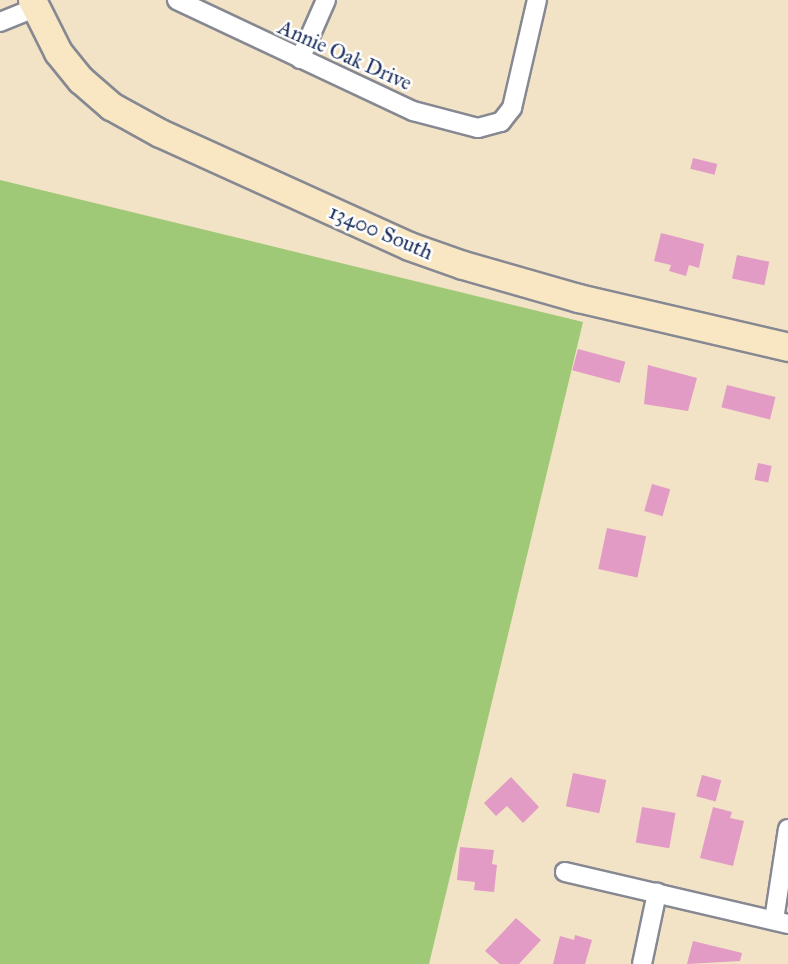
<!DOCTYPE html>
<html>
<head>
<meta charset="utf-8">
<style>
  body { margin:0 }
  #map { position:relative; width:788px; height:964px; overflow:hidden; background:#f2e2c6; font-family:"IM FELL Great Primer",serif }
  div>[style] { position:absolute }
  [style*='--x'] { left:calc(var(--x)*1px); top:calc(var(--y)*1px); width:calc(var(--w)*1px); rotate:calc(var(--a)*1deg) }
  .green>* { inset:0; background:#9fc976 }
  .building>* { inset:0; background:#e29bc4; transform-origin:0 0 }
  .roads { filter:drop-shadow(2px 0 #868892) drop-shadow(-2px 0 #868892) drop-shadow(0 2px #868892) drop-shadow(0 -2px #868892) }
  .street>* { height:18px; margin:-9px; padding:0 9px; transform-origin:9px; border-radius:9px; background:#fff }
  .secondary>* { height:27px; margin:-13.5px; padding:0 13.5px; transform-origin:13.5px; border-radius:13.5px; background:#f9e7c3 }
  span { translate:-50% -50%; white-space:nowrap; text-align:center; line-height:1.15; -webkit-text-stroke:5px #fff; paint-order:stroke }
  .street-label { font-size:21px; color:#1b2f5e }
</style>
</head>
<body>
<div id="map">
  <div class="green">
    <i style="clip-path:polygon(0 180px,583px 322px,429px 964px,0 964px)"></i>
  </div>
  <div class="building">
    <i style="left:693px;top:158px;width:25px;height:11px;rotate:14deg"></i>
    <i style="clip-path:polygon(661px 233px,704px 244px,699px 268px,689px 265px,686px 276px,669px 271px,671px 265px,654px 261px)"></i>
    <i style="left:737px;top:255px;width:33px;height:24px;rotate:12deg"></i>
    <i style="left:578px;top:349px;width:49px;height:22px;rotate:15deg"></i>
    <i style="clip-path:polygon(648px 365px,697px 378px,688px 411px,644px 404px)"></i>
    <i style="left:727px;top:385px;width:50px;height:23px;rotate:14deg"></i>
    <i style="left:758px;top:463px;width:14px;height:17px;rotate:12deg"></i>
    <i style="left:652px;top:484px;width:19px;height:28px;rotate:16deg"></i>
    <i style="left:607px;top:528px;width:40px;height:42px;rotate:12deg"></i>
    <i style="left:573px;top:773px;width:34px;height:34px;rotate:12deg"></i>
    <i style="left:702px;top:775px;width:20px;height:22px;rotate:15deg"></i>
    <i style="clip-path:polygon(511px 777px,539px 807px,523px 823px,507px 806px,496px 816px,484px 803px)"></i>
    <i style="left:642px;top:807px;width:34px;height:36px;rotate:10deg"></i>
    <i style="clip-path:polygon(713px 807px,732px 812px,730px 818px,744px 821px,733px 866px,700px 858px)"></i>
    <i style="clip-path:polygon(460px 847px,494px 850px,492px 864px,497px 865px,494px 892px,474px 890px,475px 882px,457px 880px)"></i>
    <i style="clip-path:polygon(516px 918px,541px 940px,519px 964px,500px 964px,485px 951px)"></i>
    <i style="clip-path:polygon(575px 935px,592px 940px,585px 964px,553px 964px,560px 936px,574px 940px)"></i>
    <i style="clip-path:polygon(693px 941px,742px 953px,740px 961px,687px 964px)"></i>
  </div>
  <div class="roads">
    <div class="street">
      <i style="--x:177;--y:0;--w:261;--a:25.2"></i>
      <i style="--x:413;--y:111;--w:67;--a:14.7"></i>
      <i style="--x:478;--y:128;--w:24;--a:-15"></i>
      <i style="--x:501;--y:122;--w:18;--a:-52"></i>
      <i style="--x:512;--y:108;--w:111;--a:-77"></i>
      <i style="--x:0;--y:22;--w:38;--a:-22"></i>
      <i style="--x:300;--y:59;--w:64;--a:-66.2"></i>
      <i style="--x:565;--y:872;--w:229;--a:13.1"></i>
      <i style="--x:774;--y:920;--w:92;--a:-81.3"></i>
      <i style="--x:642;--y:964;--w:73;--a:-78.1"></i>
    </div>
    <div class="secondary">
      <i style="--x:32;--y:0;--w:58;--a:63.4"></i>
      <i style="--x:58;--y:52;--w:36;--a:51"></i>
      <i style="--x:81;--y:80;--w:40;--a:41"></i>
      <i style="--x:111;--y:106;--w:56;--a:28.9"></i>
      <i style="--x:160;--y:133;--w:273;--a:24.4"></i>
      <i style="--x:409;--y:246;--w:57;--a:19.4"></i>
      <i style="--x:463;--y:265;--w:120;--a:16"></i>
      <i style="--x:578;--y:298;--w:216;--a:13.1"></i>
    </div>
  </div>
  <div class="street-label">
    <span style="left:345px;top:55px;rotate:24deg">Annie Oak Drive</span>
    <span style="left:381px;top:232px;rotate:23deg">13400 South</span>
  </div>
</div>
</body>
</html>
